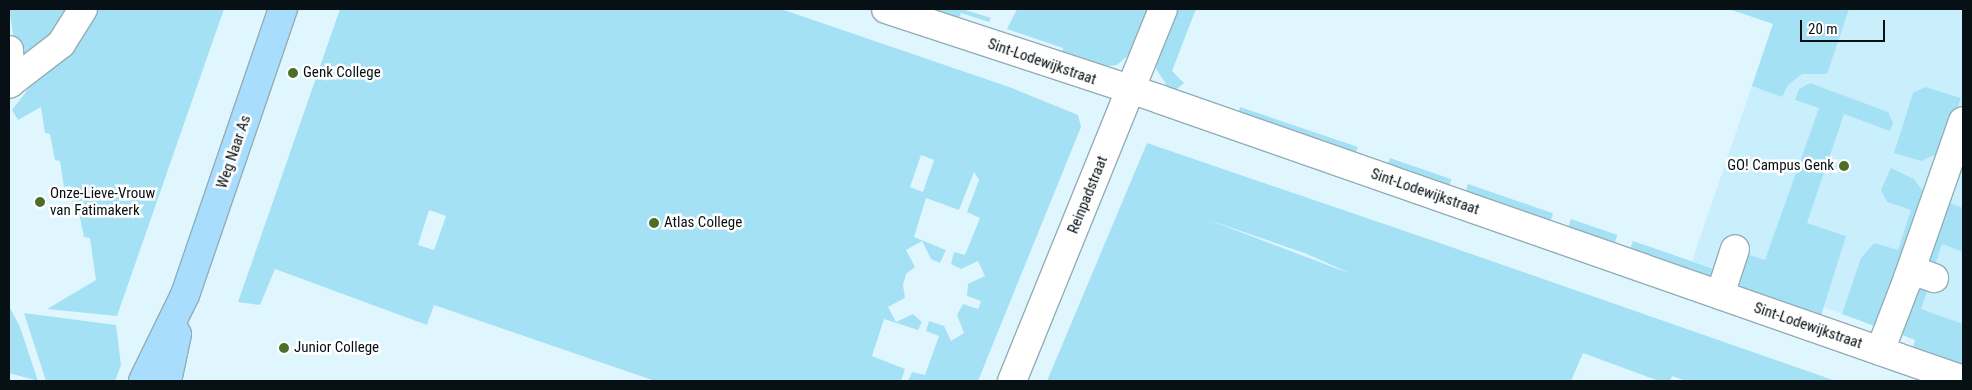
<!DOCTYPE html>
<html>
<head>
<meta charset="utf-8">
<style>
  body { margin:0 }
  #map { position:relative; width:1972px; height:390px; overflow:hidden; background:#e0f6fe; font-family:"Roboto Condensed",sans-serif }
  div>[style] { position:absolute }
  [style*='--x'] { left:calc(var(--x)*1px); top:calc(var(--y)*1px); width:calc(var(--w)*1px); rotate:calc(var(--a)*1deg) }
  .built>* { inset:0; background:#caeffc }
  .green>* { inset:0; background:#a5e1f5; transform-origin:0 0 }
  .roads { filter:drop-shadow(1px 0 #93adb6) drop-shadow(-1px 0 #93adb6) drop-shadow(0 1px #93adb6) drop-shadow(0 -1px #93adb6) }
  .minor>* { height:28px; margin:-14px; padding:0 14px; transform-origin:14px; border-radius:14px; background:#fff }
  .major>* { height:28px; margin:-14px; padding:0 14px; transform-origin:14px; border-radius:14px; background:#a9ddfe }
  .dots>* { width:14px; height:14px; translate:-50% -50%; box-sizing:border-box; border:2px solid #fff; border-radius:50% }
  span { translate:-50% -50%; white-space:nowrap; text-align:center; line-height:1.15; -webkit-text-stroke:5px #fff; paint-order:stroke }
  .street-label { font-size:15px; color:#071014 }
  .poi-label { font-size:15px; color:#071014 }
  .left { translate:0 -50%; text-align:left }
  .right { translate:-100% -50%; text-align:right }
  .frame { position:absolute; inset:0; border:10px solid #071014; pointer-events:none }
  .scale { position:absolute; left:1800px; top:20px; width:85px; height:22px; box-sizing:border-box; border:2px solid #071014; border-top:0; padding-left:6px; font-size:15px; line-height:18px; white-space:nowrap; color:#071014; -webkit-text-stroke:4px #fff; paint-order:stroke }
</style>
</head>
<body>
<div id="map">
  <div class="built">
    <i style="clip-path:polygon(1782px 9px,1963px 9px,1963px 356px,1692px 261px,1773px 24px)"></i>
  </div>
  <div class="green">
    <i style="clip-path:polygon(9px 9px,74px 9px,30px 62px,17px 58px)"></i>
    <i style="clip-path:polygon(90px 9px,224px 9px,117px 316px,47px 309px,96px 280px,90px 238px,84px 237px,79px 213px,74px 212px,70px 186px,64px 187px,60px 161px,55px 160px,50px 134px,45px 133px,41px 107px,18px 120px,12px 110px)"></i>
    <i style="clip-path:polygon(evenodd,340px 9px,781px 9px,1012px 88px,1078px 115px,1081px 127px,978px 381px,908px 381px,912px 372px,925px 375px,939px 336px,926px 331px,929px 321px,944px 326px,951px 341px,964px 333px,957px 315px,963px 304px,978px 309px,981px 301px,967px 296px,968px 284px,985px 276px,978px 261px,961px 269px,951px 264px,954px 252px,965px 255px,980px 218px,967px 212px,979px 180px,974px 172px,959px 210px,926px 198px,914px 237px,946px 250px,940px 263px,931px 259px,922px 241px,906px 250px,915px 267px,906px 274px,903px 285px,905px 298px,888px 307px,896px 322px,913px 314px,922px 322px,918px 330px,884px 319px,872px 356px,905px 369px,901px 381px,655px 381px,434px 305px,427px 325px,275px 269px,260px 305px,238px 302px,340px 9px,921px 155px,934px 160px,923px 192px,910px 187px,921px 155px,340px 9px,429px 210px,446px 216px,434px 250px,418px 245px,429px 210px)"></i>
    <i style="clip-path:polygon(932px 9px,962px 9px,991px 18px,989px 22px,961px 13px,957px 23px,931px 12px)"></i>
    <i style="clip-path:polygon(1017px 9px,1149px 9px,1132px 52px,1117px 65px,1093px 68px,1061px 59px,1063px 48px,1007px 29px)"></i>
    <i style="clip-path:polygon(1175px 9px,1196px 9px,1172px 71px,1184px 83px,1172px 93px,1156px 69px,1158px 52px)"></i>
    <i style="clip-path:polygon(1729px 9px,1849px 9px,1827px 74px,1802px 74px,1788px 85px,1782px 97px,1752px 86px,1773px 24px)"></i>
    <i style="clip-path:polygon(1810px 83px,1888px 112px,1893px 123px,1890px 131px,1844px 114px,1807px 223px,1846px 236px,1820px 319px,1735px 290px,1745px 259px,1750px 255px,1765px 260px,1819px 108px,1795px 100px,1799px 89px)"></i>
    <i style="clip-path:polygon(1925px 87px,1961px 98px,1941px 152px,1921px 161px,1894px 153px,1913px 93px)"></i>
    <i style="clip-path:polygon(1240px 107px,1358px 147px,1353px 158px,1237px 117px)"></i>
    <i style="clip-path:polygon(evenodd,1147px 143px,1434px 241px,1836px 381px,1686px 381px,1672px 376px,1670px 381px,1659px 381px,1583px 353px,1571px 381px,1047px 381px,1147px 143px,1206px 219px,1307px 254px,1347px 272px,1346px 272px,1206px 219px)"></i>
    <i style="left:1390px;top:158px;width:65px;height:12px;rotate:19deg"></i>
    <i style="clip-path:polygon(1891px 168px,1914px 179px,1922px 190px,1924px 204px,1877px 327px,1842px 314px,1861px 258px,1874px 243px,1898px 250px,1911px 210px,1887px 202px,1881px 190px)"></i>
    <i style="left:1468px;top:184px;width:90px;height:12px;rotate:19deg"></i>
    <i style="clip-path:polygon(1942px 200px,1963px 208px,1963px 252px,1942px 244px,1934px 268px,1926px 265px)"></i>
    <i style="left:1571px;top:219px;width:49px;height:13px;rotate:19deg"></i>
    <i style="left:1633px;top:241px;width:91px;height:13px;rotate:19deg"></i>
    <i style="clip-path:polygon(1911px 286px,1929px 286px,1921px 309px,1963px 324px,1963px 368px,1912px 351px,1915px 340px,1897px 333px)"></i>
    <i style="clip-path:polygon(9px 306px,20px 327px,38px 381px,9px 373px)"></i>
    <i style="clip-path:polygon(24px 313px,116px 325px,121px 365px,115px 381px,46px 381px)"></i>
  </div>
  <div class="roads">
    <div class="minor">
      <i style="--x:886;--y:9;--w:287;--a:18.2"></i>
      <i style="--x:1159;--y:99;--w:852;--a:19.26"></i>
      <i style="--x:9;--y:50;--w:33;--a:87"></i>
      <i style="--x:9;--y:84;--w:66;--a:-37.6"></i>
      <i style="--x:61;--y:44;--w:41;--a:-57.8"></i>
      <i style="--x:1908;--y:278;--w:166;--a:-70.7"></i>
      <i style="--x:1720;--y:295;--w:48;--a:-71.9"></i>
      <i style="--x:1880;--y:351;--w:78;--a:-69"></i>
      <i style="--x:1908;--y:278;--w:13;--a:-23"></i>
      <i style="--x:1920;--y:273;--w:15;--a:20"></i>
      <i style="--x:1012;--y:381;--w:401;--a:-67.9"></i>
    </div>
    <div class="major">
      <i style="--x:143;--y:381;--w:96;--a:-64"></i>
      <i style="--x:185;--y:295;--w:302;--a:-71.1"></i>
      <i style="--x:167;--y:381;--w:48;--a:-78"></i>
    </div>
  </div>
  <div class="dots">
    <i style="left:293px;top:73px;background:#4c6f27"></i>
    <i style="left:1844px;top:166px;background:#4c6f27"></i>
    <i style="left:40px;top:202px;background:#4c6f27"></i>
    <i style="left:654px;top:223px;background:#4c6f27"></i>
    <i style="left:284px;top:348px;background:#4c6f27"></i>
  </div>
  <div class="street-label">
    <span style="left:1042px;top:62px;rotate:19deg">Sint-Lodewijkstraat</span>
    <span style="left:234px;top:152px;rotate:-71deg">Weg Naar As</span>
    <span style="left:1425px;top:192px;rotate:19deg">Sint-Lodewijkstraat</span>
    <span style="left:1088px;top:195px;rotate:-68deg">Reinpadstraat</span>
    <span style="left:1808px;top:326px;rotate:19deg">Sint-Lodewijkstraat</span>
  </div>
  <div class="poi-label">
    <span class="left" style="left:303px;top:73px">Genk College</span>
    <span class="right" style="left:1834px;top:166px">GO! Campus Genk</span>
    <span class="left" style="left:50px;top:202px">Onze-Lieve-Vrouw<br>van Fatimakerk</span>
    <span class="left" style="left:664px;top:223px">Atlas College</span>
    <span class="left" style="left:294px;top:348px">Junior College</span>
  </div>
  <div class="frame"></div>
  <div class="scale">20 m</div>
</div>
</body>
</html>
